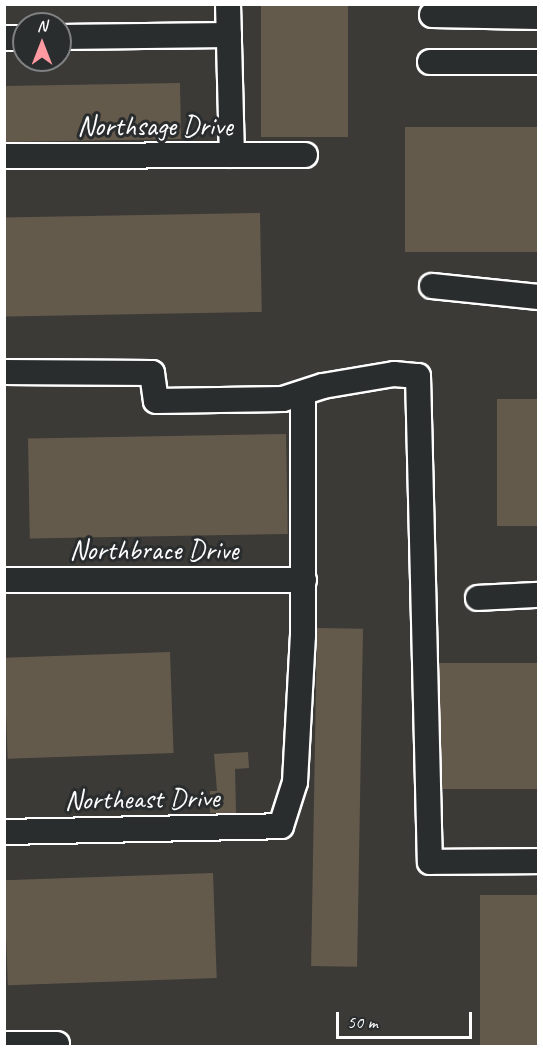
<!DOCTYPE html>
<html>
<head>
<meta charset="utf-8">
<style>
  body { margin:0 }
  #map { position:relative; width:543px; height:1051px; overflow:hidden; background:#2a2d2e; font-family:Caveat,sans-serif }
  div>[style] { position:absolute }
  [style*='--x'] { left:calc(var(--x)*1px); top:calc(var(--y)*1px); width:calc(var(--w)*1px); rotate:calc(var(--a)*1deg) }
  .built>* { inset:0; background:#3b3a37 }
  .building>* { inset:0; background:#645a4c; transform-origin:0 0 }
  .roads { filter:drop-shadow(2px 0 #fff) drop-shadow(-2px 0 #fff) drop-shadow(0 2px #fff) drop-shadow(0 -2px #fff) }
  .minor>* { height:24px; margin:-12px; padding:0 12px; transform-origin:12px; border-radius:12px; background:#2a2d2e }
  span { translate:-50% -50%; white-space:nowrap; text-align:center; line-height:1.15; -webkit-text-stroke:6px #2a2d2e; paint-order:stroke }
  .street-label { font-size:28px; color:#fff }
  .frame { position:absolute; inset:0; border:6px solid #fff; pointer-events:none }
  .north { position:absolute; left:12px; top:12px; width:60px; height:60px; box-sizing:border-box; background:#2a2d2e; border:2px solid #7f8182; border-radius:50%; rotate:0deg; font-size:16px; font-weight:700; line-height:24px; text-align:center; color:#fff }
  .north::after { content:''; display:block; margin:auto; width:21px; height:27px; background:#ff9aa2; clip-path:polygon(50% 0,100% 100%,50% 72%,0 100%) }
  .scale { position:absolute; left:336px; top:1012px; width:136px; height:27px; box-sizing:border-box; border:3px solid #fff; border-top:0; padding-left:8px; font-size:18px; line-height:21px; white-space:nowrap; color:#fff; -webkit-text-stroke:4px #2a2d2e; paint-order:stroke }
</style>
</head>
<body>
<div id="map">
  <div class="built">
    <i style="clip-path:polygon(evenodd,5px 5px,538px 5px,538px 1046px,5px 1046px,5px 5px,24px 24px,60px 24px,60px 60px,24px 60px,24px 24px)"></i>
  </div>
  <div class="building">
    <i style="left:261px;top:4px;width:87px;height:133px"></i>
    <i style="left:180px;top:83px;width:56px;height:176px;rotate:89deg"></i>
    <i style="left:538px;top:127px;width:125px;height:133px;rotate:90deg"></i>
    <i style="left:260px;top:213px;width:99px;height:256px;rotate:89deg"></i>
    <i style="left:497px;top:399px;width:41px;height:127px"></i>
    <i style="left:286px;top:434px;width:100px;height:258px;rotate:89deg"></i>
    <i style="left:317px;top:628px;width:46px;height:338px;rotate:1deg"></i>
    <i style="left:170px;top:652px;width:101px;height:166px;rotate:88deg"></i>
    <i style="left:538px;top:663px;width:126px;height:99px;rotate:90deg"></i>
    <i style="clip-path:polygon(248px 752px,249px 768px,235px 769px,236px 813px,210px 813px,210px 791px,217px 791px,214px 754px)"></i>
    <i style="left:213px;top:873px;width:105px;height:209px;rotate:88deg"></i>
    <i style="left:538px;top:895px;width:152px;height:58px;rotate:90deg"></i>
  </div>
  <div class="roads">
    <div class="minor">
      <i style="--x:228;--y:4;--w:151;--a:88.5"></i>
      <i style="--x:432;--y:15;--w:106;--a:1.1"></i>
      <i style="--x:60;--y:37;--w:169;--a:-0.7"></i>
      <i style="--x:4;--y:38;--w:20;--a:0"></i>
      <i style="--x:430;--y:62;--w:108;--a:0"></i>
      <i style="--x:4;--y:156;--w:301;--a:-0.2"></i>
      <i style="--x:432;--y:286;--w:107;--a:5.9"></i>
      <i style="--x:4;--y:372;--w:148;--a:0.4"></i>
      <i style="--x:152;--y:373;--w:28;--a:82"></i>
      <i style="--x:156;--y:401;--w:127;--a:-0.9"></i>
      <i style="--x:283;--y:399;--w:42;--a:-18"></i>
      <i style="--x:323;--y:386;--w:72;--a:-9.6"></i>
      <i style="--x:394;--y:374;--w:24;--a:5"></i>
      <i style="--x:418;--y:376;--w:486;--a:88.6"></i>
      <i style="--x:430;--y:862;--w:108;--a:-0.5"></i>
      <i style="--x:4;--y:580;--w:300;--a:0"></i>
      <i style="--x:478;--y:598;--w:60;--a:-2.9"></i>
      <i style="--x:4;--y:832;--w:277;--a:-1.2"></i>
      <i style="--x:281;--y:826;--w:46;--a:-72.3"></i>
      <i style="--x:295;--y:782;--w:146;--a:-86.9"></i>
      <i style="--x:303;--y:636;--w:243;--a:-90"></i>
      <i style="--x:4;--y:1044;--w:53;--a:0"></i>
    </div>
  </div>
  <div class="street-label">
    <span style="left:155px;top:126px">Northsage Drive</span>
    <span style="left:154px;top:550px">Northbrace Drive</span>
    <span style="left:142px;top:799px;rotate:-1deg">Northeast Drive</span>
  </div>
  <div class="frame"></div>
  <div class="north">N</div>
  <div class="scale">50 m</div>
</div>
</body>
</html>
